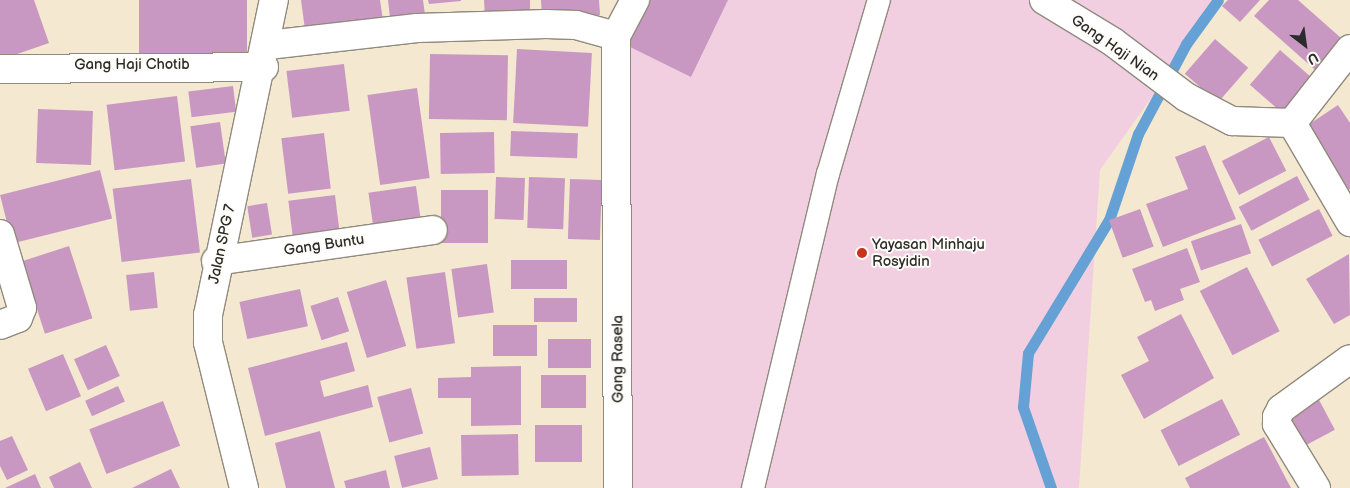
<!DOCTYPE html>
<html>
<head>
<meta charset="utf-8">
<style>
  body { margin:0 }
  #map { position:relative; width:1350px; height:488px; overflow:hidden; background:#f5e8d1; font-family:"Balsamiq Sans",sans-serif }
  div>[style] { position:absolute }
  [style*='--x'] { left:calc(var(--x)*1px); top:calc(var(--y)*1px); width:calc(var(--w)*1px); rotate:calc(var(--a)*1deg) }
  .built>* { inset:0; background:#f2cfe0 }
  .stream>* { height:11px; margin:-5.5px; padding:0 5.5px; transform-origin:5.5px; border-radius:5.5px; background:#65a1d5 }
  .building>* { inset:0; background:#c998c2; transform-origin:0 0 }
  .roads { filter:drop-shadow(1px 0 #908a7e) drop-shadow(-1px 0 #908a7e) drop-shadow(0 1px #908a7e) drop-shadow(0 -1px #908a7e) }
  .lane>* { height:22px; margin:-11px; padding:0 11px; transform-origin:11px; border-radius:11px; background:#fff }
  .street>* { height:28px; margin:-14px; padding:0 14px; transform-origin:14px; border-radius:14px; background:#fff }
  .dots>* { width:14px; height:14px; translate:-50% -50%; box-sizing:border-box; border:2px solid #fdfcf7; border-radius:50% }
  span { translate:-50% -50%; white-space:nowrap; text-align:center; line-height:1.15; -webkit-text-stroke:4px #fdfcf7; paint-order:stroke }
  .street-label { font-size:15px; color:#2b2b2b }
  .poi-label { font-size:15px; color:#2b2b2b }
  .left { translate:0 -50%; text-align:left }
  .north { position:absolute; left:1280px; top:20px; width:50px; height:50px; -webkit-text-stroke:4px #fdfcf7; paint-order:stroke; rotate:150deg; font-size:14px; font-weight:700; line-height:20px; text-align:center; color:#2b2b2b }
  .north::after { content:''; display:block; margin:auto; width:18px; height:22px; background:#2b2b2b; clip-path:polygon(50% 0,100% 100%,50% 72%,0 100%) }
</style>
</head>
<body>
<div id="map">
  <div class="built">
    <i style="clip-path:polygon(643px 0,1221px 0,1100px 170px,1079px 488px,624px 488px,631px 336px,628px 32px)"></i>
  </div>
  <div class="stream">
    <i style="--x:1051;--y:488;--w:86;--a:-109.1"></i>
    <i style="--x:1023;--y:407;--w:54;--a:-84.7"></i>
    <i style="--x:1028;--y:353;--w:156;--a:-58.7"></i>
    <i style="--x:1109;--y:220;--w:91;--a:-71.4"></i>
    <i style="--x:1138;--y:134;--w:102;--a:-61.9"></i>
    <i style="--x:1186;--y:44;--w:54;--a:-54"></i>
  </div>
  <div class="building">
    <i style="clip-path:polygon(0 0,34px 0,49px 43px,0 60px)"></i>
    <i style="left:139px;top:0;width:108px;height:59px"></i>
    <i style="clip-path:polygon(301px 0,380px 0,384px 27px,306px 37px)"></i>
    <i style="clip-path:polygon(388px 0,423px 0,426px 22px,391px 27px)"></i>
    <i style="clip-path:polygon(428px 0,461px 0,461px 1px,429px 4px)"></i>
    <i style="clip-path:polygon(484px 0,530px 0,530px 15px,485px 18px)"></i>
    <i style="clip-path:polygon(541px 0,599px 0,600px 15px,542px 19px)"></i>
    <i style="clip-path:polygon(650px 0,728px 0,691px 77px,628px 46px)"></i>
    <i style="clip-path:polygon(1228px 0,1260px 0,1240px 22px,1222px 6px)"></i>
    <i style="clip-path:polygon(1269px 0,1298px 0,1349px 45px,1322px 76px,1254px 16px)"></i>
    <i style="left:1215px;top:39px;width:44px;height:46px;rotate:41deg"></i>
    <i style="left:517px;top:49px;width:75px;height:74px;rotate:3deg"></i>
    <i style="left:1280px;top:50px;width:43px;height:46px;rotate:41deg"></i>
    <i style="left:430px;top:54px;width:78px;height:65px;rotate:1deg"></i>
    <i style="left:344px;top:64px;width:47px;height:58px;rotate:83deg"></i>
    <i style="left:233px;top:86px;width:26px;height:45px;rotate:83deg"></i>
    <i style="left:417px;top:88px;width:91px;height:50px;rotate:82deg"></i>
    <i style="left:177px;top:96px;width:66px;height:71px;rotate:83deg"></i>
    <i style="clip-path:polygon(1338px 105px,1350px 123px,1350px 189px,1345px 192px,1302px 129px)"></i>
    <i style="left:38px;top:109px;width:55px;height:54px;rotate:2deg"></i>
    <i style="left:220px;top:122px;width:42px;height:30px;rotate:82deg"></i>
    <i style="left:511px;top:131px;width:67px;height:25px;rotate:2deg"></i>
    <i style="left:494px;top:132px;width:41px;height:54px;rotate:89deg"></i>
    <i style="left:324px;top:133px;width:56px;height:43px;rotate:83deg"></i>
    <i style="left:1269px;top:137px;width:38px;height:53px;rotate:63deg"></i>
    <i style="clip-path:polygon(1205px 145px,1236px 219px,1163px 247px,1146px 204px,1188px 189px,1175px 157px)"></i>
    <i style="left:100px;top:170px;width:50px;height:103px;rotate:76deg"></i>
    <i style="left:1297px;top:176px;width:27px;height:66px;rotate:62deg"></i>
    <i style="left:496px;top:177px;width:29px;height:42px;rotate:2deg"></i>
    <i style="left:529px;top:177px;width:36px;height:51px;rotate:2deg"></i>
    <i style="left:191px;top:179px;width:74px;height:79px;rotate:83deg"></i>
    <i style="left:570px;top:179px;width:32px;height:60px;rotate:2deg"></i>
    <i style="left:416px;top:186px;width:37px;height:48px;rotate:82deg"></i>
    <i style="left:488px;top:190px;width:53px;height:47px;rotate:90deg"></i>
    <i style="left:335px;top:195px;width:38px;height:47px;rotate:83deg"></i>
    <i style="left:267px;top:203px;width:32px;height:20px;rotate:81deg"></i>
    <i style="left:1140px;top:209px;width:40px;height:33px;rotate:70deg"></i>
    <i style="left:1319px;top:209px;width:30px;height:68px;rotate:63deg"></i>
    <i style="left:1241px;top:224px;width:31px;height:53px;rotate:71deg"></i>
    <i style="left:69px;top:246px;width:76px;height:50px;rotate:72deg"></i>
    <i style="clip-path:polygon(1187px 248px,1200px 282px,1180px 289px,1184px 300px,1155px 311px,1151px 300px,1145px 302px,1132px 269px)"></i>
    <i style="clip-path:polygon(1349px 254px,1350px 315px,1334px 324px,1306px 279px)"></i>
    <i style="left:511px;top:260px;width:56px;height:29px"></i>
    <i style="left:487px;top:264px;width:49px;height:36px;rotate:82deg"></i>
    <i style="left:1247px;top:267px;width:72px;height:53px;rotate:63deg"></i>
    <i style="left:154px;top:272px;width:36px;height:28px;rotate:84deg"></i>
    <i style="left:445px;top:272px;width:72px;height:39px;rotate:82deg"></i>
    <i style="left:386px;top:280px;width:69px;height:41px;rotate:73deg"></i>
    <i style="left:300px;top:289px;width:38px;height:62px;rotate:78deg"></i>
    <i style="left:338px;top:297px;width:36px;height:29px;rotate:72deg"></i>
    <i style="left:577px;top:298px;width:24px;height:43px;rotate:90deg"></i>
    <i style="clip-path:polygon(1181px 314px,1214px 378px,1144px 419px,1121px 375px,1149px 361px,1137px 337px)"></i>
    <i style="left:537px;top:325px;width:31px;height:44px;rotate:90deg"></i>
    <i style="left:548px;top:339px;width:43px;height:29px"></i>
    <i style="clip-path:polygon(347px 342px,355px 371px,320px 381px,324px 397px,368px 385px,373px 407px,265px 436px,248px 368px)"></i>
    <i style="left:106px;top:345px;width:34px;height:35px;rotate:66deg"></i>
    <i style="left:63px;top:354px;width:46px;height:38px;rotate:67deg"></i>
    <i style="clip-path:polygon(521px 366px,521px 425px,471px 426px,471px 398px,438px 398px,438px 378px,471px 377px,471px 367px)"></i>
    <i style="left:586px;top:375px;width:33px;height:45px;rotate:90deg"></i>
    <i style="left:118px;top:386px;width:17px;height:36px;rotate:66deg"></i>
    <i style="left:411px;top:388px;width:47px;height:35px;rotate:75deg"></i>
    <i style="left:1318px;top:398px;width:36px;height:42px;rotate:62deg"></i>
    <i style="left:1222px;top:399px;width:40px;height:69px;rotate:63deg"></i>
    <i style="left:163px;top:401px;width:48px;height:79px;rotate:69deg"></i>
    <i style="left:582px;top:425px;width:37px;height:47px;rotate:90deg"></i>
    <i style="clip-path:polygon(320px 431px,335px 488px,286px 488px,275px 443px)"></i>
    <i style="left:518px;top:434px;width:41px;height:57px;rotate:89deg"></i>
    <i style="clip-path:polygon(12px 436px,28px 470px,7px 480px,0 466px,0 441px)"></i>
    <i style="clip-path:polygon(1264px 437px,1291px 488px,1190px 488px,1185px 478px)"></i>
    <i style="left:430px;top:447px;width:33px;height:37px;rotate:76deg"></i>
    <i style="clip-path:polygon(80px 462px,92px 488px,54px 488px,49px 477px)"></i>
    <i style="clip-path:polygon(171px 469px,180px 488px,132px 488px)"></i>
    <i style="clip-path:polygon(386px 470px,390px 488px,346px 488px,344px 481px)"></i>
    <i style="clip-path:polygon(35px 474px,41px 488px,5px 488px)"></i>
  </div>
  <div class="roads">
    <div class="lane">
      <i style="--x:753;--y:488;--w:323;--a:-76.6"></i>
      <i style="--x:828;--y:174;--w:181;--a:-73.7"></i>
    </div>
    <div class="street">
      <i style="--x:1044;--y:0;--w:81;--a:31.3"></i>
      <i style="--x:1113;--y:42;--w:91;--a:37"></i>
      <i style="--x:1186;--y:97;--w:52;--a:27.6"></i>
      <i style="--x:1232;--y:121;--w:60;--a:1.9"></i>
      <i style="--x:268;--y:45;--w:150;--a:-6.5"></i>
      <i style="--x:417;--y:28;--w:129;--a:-1.8"></i>
      <i style="--x:546;--y:24;--w:30;--a:2"></i>
      <i style="--x:576;--y:25;--w:41;--a:15.4"></i>
      <i style="--x:0;--y:69;--w:264;--a:-0.4"></i>
      <i style="--x:1292;--y:123;--w:115;--a:59.6"></i>
      <i style="--x:1292;--y:123;--w:94;--a:-51.9"></i>
      <i style="--x:0;--y:234;--w:77;--a:73.4"></i>
      <i style="--x:22;--y:308;--w:11;--a:112"></i>
      <i style="--x:18;--y:318;--w:19;--a:159"></i>
      <i style="--x:216;--y:261;--w:219;--a:-8.1"></i>
      <i style="--x:244;--y:488;--w:150;--a:-103.9"></i>
      <i style="--x:208;--y:342;--w:27;--a:-90"></i>
      <i style="--x:208;--y:315;--w:322;--a:-78.2"></i>
      <i style="--x:618;--y:488;--w:452;--a:-90.3"></i>
      <i style="--x:616;--y:36;--w:41;--a:-62.2"></i>
      <i style="--x:1316;--y:488;--w:75;--a:-121.4"></i>
      <i style="--x:1277;--y:424;--w:7;--a:-90"></i>
      <i style="--x:1277;--y:417;--w:9;--a:-63"></i>
      <i style="--x:1281;--y:409;--w:85;--a:-35.9"></i>
    </div>
  </div>
  <div class="dots">
    <i style="left:862px;top:253px;background:#c8321e"></i>
  </div>
  <div class="street-label">
    <span style="left:1115px;top:48px;rotate:35deg">Gang Haji Nian</span>
    <span style="left:132px;top:65px">Gang Haji Chotib</span>
    <span style="left:222px;top:244px;rotate:-78deg">Jalan SPG 7</span>
    <span style="left:324px;top:245px;rotate:-8deg">Gang Buntu</span>
    <span style="left:618px;top:359px;rotate:-90deg">Gang Rasela</span>
  </div>
  <div class="poi-label">
    <span class="left" style="left:872px;top:253px">Yayasan Minhaju<br>Rosyidin</span>
  </div>
  <div class="north">U</div>
</div>
</body>
</html>
